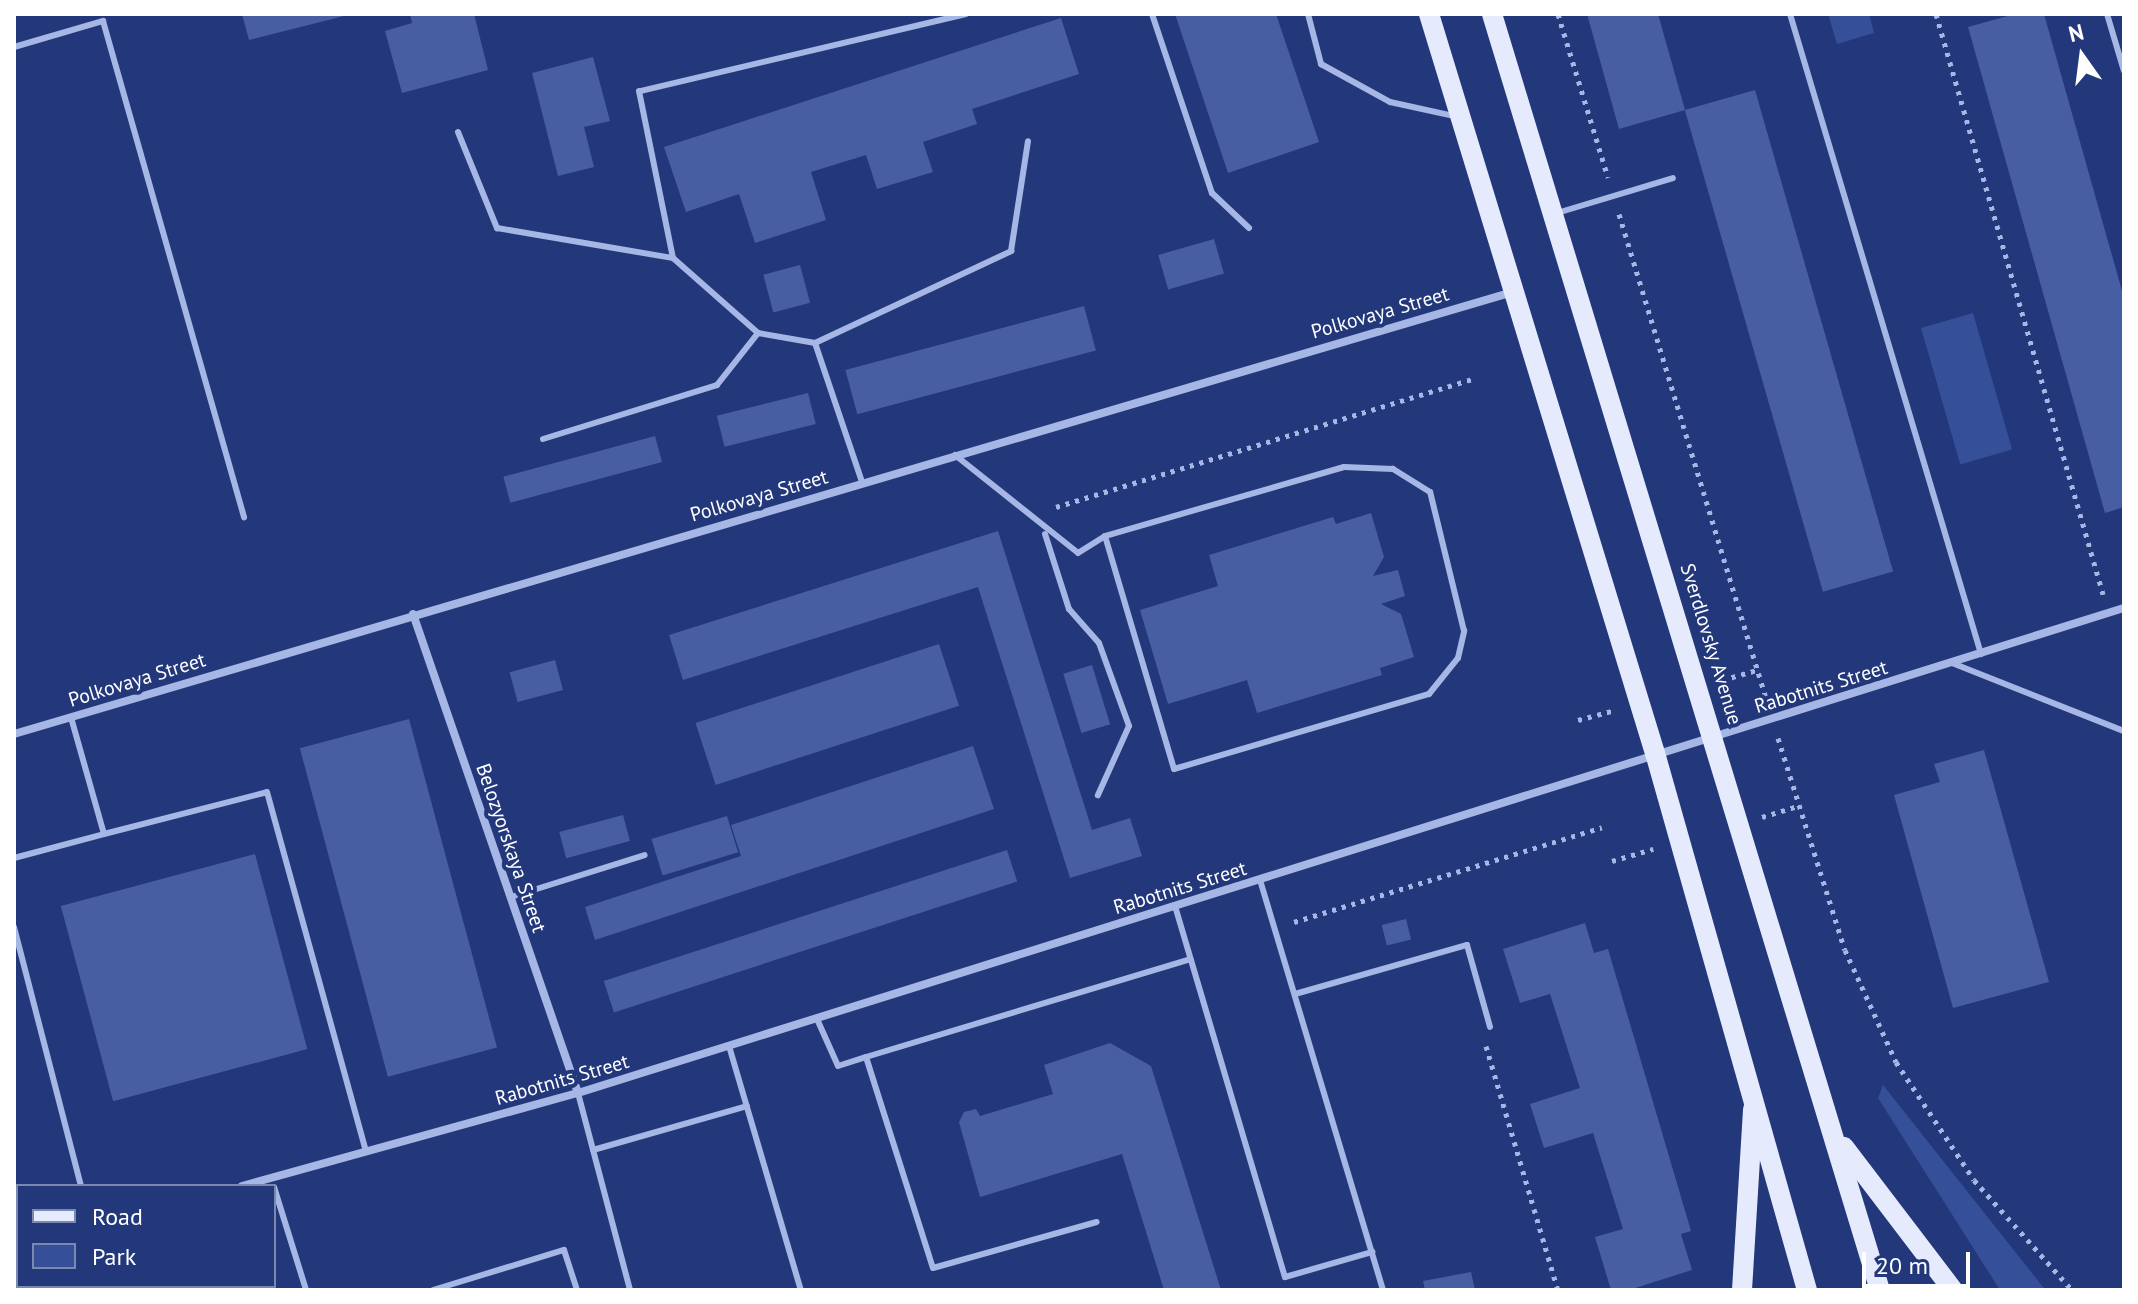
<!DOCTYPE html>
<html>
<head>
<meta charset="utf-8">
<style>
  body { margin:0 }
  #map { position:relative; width:2138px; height:1304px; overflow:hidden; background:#23387b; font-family:"PT Sans",sans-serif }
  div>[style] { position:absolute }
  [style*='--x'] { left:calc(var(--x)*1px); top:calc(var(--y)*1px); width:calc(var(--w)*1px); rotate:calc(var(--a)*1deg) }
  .green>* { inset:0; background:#364f99; transform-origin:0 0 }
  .building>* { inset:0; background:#475ea2; transform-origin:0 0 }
  .path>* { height:5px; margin-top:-2.5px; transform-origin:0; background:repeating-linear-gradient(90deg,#a6b6e5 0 4px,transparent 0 10px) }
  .lane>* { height:6px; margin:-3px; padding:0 3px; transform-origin:3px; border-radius:3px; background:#a6b6e5 }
  .street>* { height:8px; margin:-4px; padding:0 4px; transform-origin:4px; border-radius:4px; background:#a6b6e5 }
  .primary>* { height:20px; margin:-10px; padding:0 10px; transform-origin:10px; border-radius:10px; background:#e6eafd }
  span { translate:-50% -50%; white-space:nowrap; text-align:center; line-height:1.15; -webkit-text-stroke:8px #23387b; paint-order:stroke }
  .street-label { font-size:20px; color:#fff }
  .frame { position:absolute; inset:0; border:16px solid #fff; pointer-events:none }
  .legend { position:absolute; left:16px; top:1184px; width:260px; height:104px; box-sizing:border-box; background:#23387b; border:2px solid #7b88b0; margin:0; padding:10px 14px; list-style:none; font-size:24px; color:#fff }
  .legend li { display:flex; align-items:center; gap:16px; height:40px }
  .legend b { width:40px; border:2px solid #7b88b0 }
  .north { position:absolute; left:2042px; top:16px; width:80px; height:80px; -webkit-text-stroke:6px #23387b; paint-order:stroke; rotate:346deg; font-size:22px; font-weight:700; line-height:32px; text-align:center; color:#fff }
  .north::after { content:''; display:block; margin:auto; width:28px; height:36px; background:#fff; clip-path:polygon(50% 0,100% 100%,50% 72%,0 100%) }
  .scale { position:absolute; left:1862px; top:1252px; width:108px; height:36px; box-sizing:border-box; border:4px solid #fff; border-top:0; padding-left:10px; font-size:24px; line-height:28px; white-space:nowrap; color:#fff; -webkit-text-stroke:6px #23387b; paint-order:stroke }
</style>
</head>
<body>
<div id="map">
  <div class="green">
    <i style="clip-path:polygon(1828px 14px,1869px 14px,1874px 33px,1837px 44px)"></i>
    <i style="left:1973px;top:313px;width:142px;height:54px;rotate:74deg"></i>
    <i style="clip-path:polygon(1883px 1085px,2043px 1287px,2047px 1290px,2000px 1290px,1878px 1098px)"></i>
  </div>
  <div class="building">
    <i style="clip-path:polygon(242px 14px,347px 14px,348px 15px,249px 40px)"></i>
    <i style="clip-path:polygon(410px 14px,474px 14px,488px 70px,402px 93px,385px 31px,412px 23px)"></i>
    <i style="clip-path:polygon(1175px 14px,1276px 14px,1319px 142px,1228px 173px)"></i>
    <i style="clip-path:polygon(1587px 14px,1658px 14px,1685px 110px,1619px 129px)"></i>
    <i style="clip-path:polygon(2015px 14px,2044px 14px,2124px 298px,2124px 507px,2105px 513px,1968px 27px)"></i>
    <i style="clip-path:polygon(1061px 18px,1079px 74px,972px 109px,977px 124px,923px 142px,933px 172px,877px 189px,866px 155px,811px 172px,826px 220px,755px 243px,739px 194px,686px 212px,664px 147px)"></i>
    <i style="clip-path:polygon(593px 57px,610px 121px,584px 127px,594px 167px,558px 176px,532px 73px)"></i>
    <i style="left:1755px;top:90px;width:501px;height:73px;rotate:74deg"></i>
    <i style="left:1214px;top:239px;width:36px;height:58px;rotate:74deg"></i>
    <i style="left:800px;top:265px;width:39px;height:38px;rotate:75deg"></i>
    <i style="left:1084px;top:306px;width:46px;height:247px;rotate:75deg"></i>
    <i style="left:808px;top:393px;width:32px;height:94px;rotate:76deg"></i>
    <i style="left:655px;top:436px;width:27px;height:157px;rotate:75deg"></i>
    <i style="clip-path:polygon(1371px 513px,1384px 557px,1373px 576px,1398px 570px,1405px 596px,1381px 604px,1401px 614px,1414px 657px,1380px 668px,1382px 675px,1257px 713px,1247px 680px,1168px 704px,1140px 610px,1218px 586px,1209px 555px,1333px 517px,1336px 524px)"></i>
    <i style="clip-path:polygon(998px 531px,1092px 830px,1130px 818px,1142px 856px,1070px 878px,978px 587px,683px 680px,669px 635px)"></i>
    <i style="left:939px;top:644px;width:65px;height:256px;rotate:72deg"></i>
    <i style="left:555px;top:660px;width:31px;height:47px;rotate:75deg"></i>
    <i style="left:1092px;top:665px;width:62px;height:30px;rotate:73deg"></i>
    <i style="left:409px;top:719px;width:340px;height:113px;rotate:75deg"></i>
    <i style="clip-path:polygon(973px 746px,994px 809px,595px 940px,585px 907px,741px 856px,731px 825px)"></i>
    <i style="clip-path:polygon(1984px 750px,2049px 982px,1953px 1008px,1894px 795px,1940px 782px,1934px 764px)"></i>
    <i style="left:623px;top:815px;width:27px;height:66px;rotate:75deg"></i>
    <i style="left:727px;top:816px;width:38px;height:79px;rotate:73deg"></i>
    <i style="left:1007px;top:850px;width:33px;height:424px;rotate:72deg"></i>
    <i style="left:255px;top:854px;width:202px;height:201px;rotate:75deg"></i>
    <i style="left:1406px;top:919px;width:21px;height:25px;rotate:76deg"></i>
    <i style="clip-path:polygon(1585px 923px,1594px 953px,1608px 949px,1691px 1231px,1681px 1234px,1692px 1270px,1629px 1290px,1611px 1290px,1595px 1237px,1623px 1229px,1593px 1133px,1544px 1148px,1530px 1104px,1580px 1088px,1550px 994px,1520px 1003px,1503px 949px)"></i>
    <i style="clip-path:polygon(1110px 1043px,1151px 1066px,1221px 1290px,1164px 1290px,1122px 1154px,980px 1197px,959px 1122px,964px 1112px,976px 1109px,980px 1116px,1053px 1094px,1044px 1065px)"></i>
    <i style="clip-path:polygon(1471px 1272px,1475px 1290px,1425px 1290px,1423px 1281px)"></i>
  </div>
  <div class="path">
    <i style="--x:1558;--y:14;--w:171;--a:73"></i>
    <i style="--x:1936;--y:14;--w:604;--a:73.94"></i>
    <i style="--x:1619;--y:214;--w:506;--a:73.11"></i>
    <i style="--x:1056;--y:507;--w:436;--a:-17.1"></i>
    <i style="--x:1722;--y:680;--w:36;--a:-16"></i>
    <i style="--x:1578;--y:720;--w:39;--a:-15"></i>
    <i style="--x:1778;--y:738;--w:222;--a:72.5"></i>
    <i style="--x:1845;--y:950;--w:123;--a:65.5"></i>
    <i style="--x:1896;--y:1062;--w:141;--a:56.5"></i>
    <i style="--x:1974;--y:1180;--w:147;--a:48.3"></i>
    <i style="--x:1762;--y:817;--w:38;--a:-17"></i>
    <i style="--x:1612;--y:861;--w:43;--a:-16.3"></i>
    <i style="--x:1294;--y:922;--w:322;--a:-17.1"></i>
    <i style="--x:1486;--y:1046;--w:254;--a:73.6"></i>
  </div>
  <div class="lane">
    <i style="--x:966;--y:14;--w:336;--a:166.7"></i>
    <i style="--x:639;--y:91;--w:170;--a:78.5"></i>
    <i style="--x:673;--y:258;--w:113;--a:41.4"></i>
    <i style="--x:758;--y:333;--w:58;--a:10"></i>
    <i style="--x:815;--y:343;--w:217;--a:-25.1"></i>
    <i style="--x:1011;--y:251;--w:111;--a:-81.2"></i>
    <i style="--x:1152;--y:14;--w:189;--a:71.5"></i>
    <i style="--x:1212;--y:193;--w:51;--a:43.4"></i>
    <i style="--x:1308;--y:14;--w:52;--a:75.4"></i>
    <i style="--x:1321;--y:64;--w:79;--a:28.8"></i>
    <i style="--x:1390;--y:102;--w:66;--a:12.3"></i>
    <i style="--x:1790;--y:14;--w:668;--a:73.38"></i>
    <i style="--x:2107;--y:14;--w:59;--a:73.4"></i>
    <i style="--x:14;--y:47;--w:93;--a:-16.3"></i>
    <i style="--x:103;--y:21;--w:516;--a:74.13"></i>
    <i style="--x:458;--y:132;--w:104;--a:67.9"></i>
    <i style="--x:497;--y:228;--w:179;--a:9.7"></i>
    <i style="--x:1557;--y:213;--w:121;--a:-16.8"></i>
    <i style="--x:815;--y:343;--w:147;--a:71.3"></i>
    <i style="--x:543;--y:439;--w:182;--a:-17.2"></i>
    <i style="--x:717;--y:385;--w:66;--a:-51.7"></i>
    <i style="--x:955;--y:455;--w:157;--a:38.5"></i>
    <i style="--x:1078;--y:553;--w:32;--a:-32"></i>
    <i style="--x:1105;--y:536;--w:243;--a:73.5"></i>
    <i style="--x:1174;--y:769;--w:266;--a:-16.4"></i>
    <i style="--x:1429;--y:694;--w:46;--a:-51.1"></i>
    <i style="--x:1458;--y:658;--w:28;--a:-77"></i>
    <i style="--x:1464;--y:631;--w:143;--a:-103.7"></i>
    <i style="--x:1430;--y:492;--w:44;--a:-148.1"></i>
    <i style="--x:1393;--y:469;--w:49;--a:-177.7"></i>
    <i style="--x:1344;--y:467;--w:249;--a:163.9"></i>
    <i style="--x:1045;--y:534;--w:79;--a:72.3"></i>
    <i style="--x:1069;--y:609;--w:45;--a:48.6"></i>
    <i style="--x:1099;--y:643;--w:88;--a:70.1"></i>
    <i style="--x:1129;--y:726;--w:76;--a:114.2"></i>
    <i style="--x:1952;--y:663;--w:185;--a:21.6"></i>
    <i style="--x:104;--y:834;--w:168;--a:-14.4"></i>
    <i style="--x:267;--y:792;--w:373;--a:74.6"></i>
    <i style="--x:14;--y:858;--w:93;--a:-14.9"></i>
    <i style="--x:104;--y:834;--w:122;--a:-105.8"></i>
    <i style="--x:1260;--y:880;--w:428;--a:73.3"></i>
    <i style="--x:511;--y:897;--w:140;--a:-17.4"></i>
    <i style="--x:1175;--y:906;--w:387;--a:73.5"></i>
    <i style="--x:1285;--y:1277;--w:91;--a:-16"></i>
    <i style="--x:14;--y:927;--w:268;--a:75.5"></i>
    <i style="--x:1295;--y:994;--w:179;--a:-15.9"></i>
    <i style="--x:1467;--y:945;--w:85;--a:74.3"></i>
    <i style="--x:817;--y:1019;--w:51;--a:65.9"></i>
    <i style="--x:838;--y:1066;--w:29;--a:-18"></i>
    <i style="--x:866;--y:1057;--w:221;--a:72.4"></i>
    <i style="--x:933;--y:1268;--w:170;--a:-15.7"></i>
    <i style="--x:729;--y:1046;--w:254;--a:73.6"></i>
    <i style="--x:866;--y:1057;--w:339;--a:-16.8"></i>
    <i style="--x:578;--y:1093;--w:204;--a:75.2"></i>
    <i style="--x:593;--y:1150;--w:160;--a:-15.9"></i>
    <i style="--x:274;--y:1187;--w:108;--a:72.7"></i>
    <i style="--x:36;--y:1286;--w:4;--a:76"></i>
    <i style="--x:433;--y:1290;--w:137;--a:-17"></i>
    <i style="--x:564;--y:1250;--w:42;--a:72"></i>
  </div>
  <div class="street">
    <i style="--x:413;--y:614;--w:507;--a:70.99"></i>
    <i style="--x:14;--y:734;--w:1563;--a:-16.43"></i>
    <i style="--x:242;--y:1186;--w:349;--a:-15.5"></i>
    <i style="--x:578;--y:1093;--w:1620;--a:-17.42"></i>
    <i style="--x:14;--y:1249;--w:4;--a:-14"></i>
    <i style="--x:195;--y:1286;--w:4;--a:76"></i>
  </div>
  <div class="primary">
    <i style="--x:1429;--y:14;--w:773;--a:73"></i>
    <i style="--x:1655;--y:753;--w:558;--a:74.2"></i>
    <i style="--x:1492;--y:14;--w:1334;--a:73.09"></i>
    <i style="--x:1844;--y:1147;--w:180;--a:52.7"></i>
    <i style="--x:1742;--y:1290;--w:181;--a:-86.5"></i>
  </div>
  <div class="street-label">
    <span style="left:1380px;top:313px;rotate:-16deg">Polkovaya Street</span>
    <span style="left:759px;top:496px;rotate:-16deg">Polkovaya Street</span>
    <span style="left:1711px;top:644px;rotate:73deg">Sverdlovsky Avenue</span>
    <span style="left:137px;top:680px;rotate:-17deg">Polkovaya Street</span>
    <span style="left:1821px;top:687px;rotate:-17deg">Rabotnits Street</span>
    <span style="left:511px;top:848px;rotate:71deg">Belozyorskaya Street</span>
    <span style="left:1180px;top:888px;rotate:-17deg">Rabotnits Street</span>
    <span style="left:562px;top:1080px;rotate:-16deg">Rabotnits Street</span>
  </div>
  <div class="frame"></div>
  <ul class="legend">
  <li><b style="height:10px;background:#e6eafd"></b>Road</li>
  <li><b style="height:22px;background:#364f99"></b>Park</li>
  </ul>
  <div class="north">N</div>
  <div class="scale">20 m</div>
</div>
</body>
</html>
